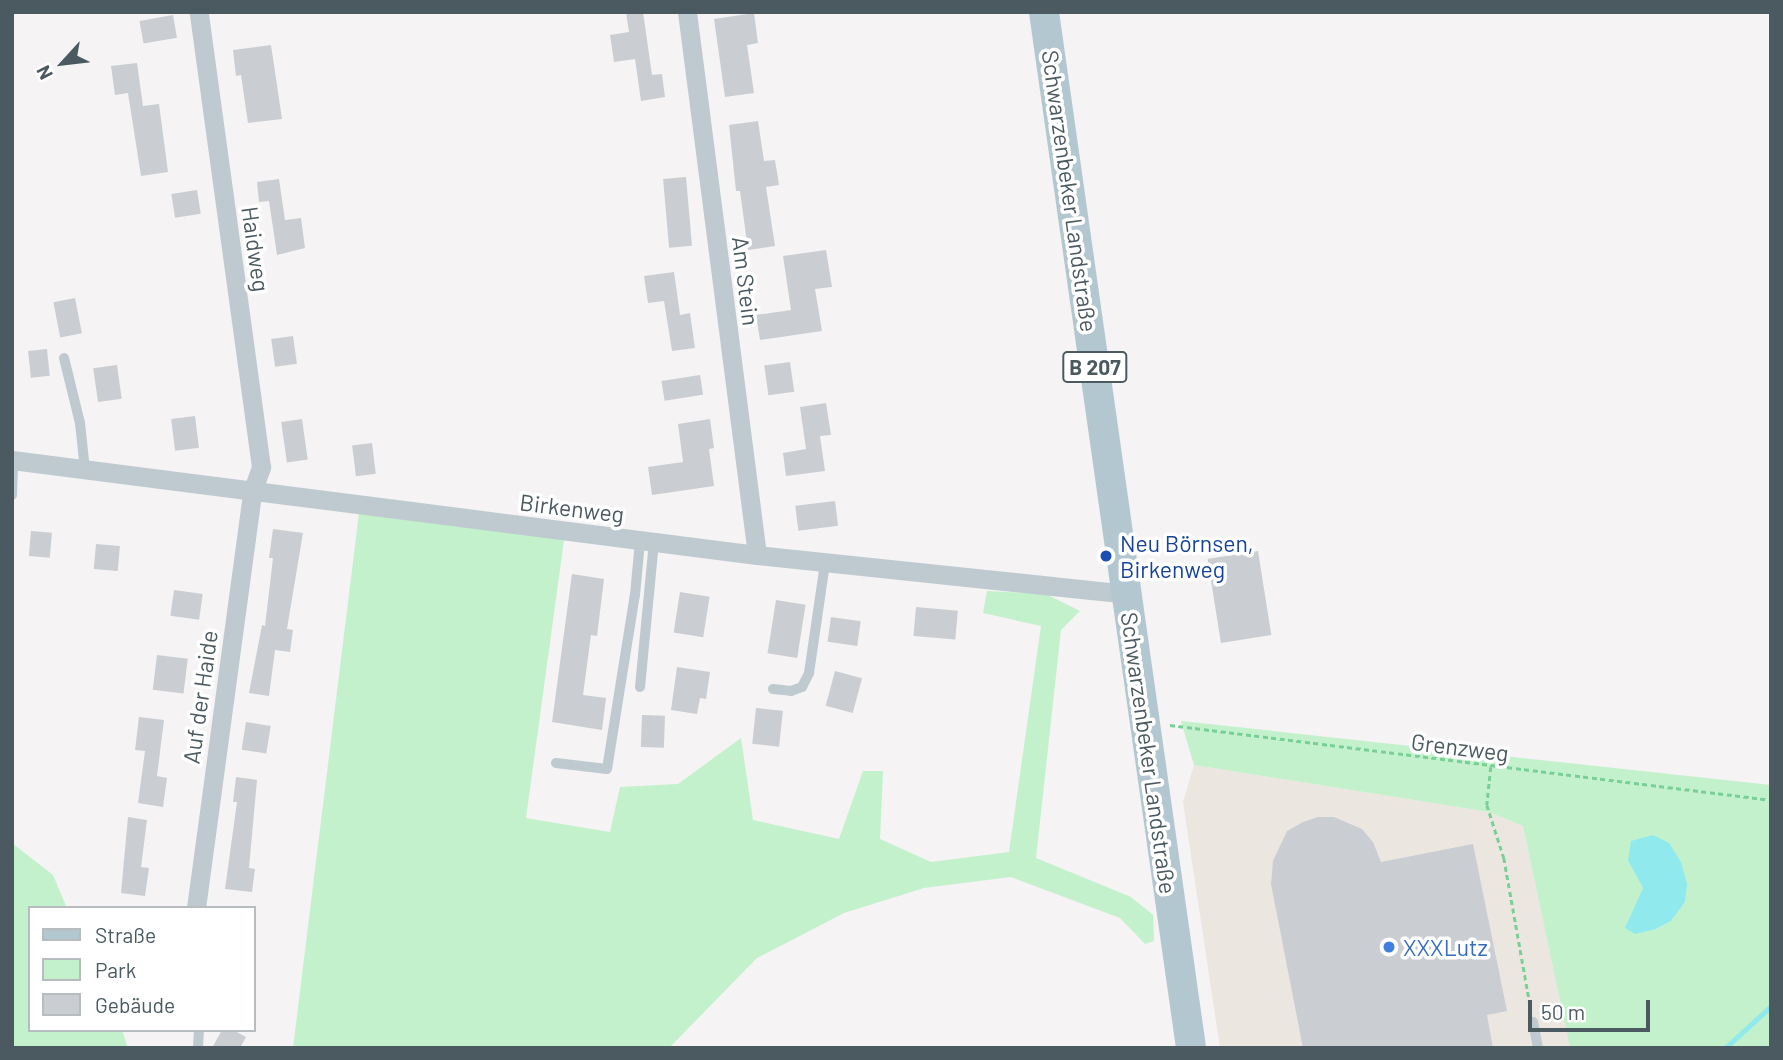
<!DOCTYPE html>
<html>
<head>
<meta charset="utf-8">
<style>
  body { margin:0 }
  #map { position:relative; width:1783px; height:1060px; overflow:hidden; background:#f5f3f3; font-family:Barlow,sans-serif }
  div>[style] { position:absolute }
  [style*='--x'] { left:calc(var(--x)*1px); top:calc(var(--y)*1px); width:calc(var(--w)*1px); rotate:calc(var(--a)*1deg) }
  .commercial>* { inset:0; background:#ebe6e0 }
  .green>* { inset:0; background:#c3f1cc }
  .water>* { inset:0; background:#90eaed }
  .stream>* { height:5px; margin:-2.5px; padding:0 2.5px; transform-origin:2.5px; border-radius:2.5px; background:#90eaed }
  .building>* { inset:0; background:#caced2; transform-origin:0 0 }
  .path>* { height:2.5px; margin-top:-1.25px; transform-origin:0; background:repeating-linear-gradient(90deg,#7acf96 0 5px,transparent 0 8.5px) }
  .service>* { height:10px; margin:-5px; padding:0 5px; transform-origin:5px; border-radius:5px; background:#becacf }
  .minor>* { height:19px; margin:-9.5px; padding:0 9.5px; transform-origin:9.5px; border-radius:9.5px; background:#becacf }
  .primary>* { height:30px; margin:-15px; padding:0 15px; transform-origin:15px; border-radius:15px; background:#b3c7d0 }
  .dots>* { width:19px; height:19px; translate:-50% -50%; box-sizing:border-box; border:4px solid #fff; border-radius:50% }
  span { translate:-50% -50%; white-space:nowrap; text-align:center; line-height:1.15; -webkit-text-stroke:7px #fff; paint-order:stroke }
  .shield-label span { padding:2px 5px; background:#fff; border:2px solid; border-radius:5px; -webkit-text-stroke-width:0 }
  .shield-label { font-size:21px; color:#4a5a60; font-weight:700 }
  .street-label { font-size:23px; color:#4a5a60 }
  .transit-label { font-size:23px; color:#164399 }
  .left { translate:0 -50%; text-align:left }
  .shop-label { font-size:23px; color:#366cbe }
  .frame { position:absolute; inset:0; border:14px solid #4a5a60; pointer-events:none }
  .legend { position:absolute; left:28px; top:906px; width:228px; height:126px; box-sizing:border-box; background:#fff; border:2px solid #b7bdbf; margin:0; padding:9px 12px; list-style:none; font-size:21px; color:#4a5a60 }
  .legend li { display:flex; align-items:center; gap:14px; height:35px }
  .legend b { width:35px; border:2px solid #b7bdbf }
  .north { position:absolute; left:28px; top:28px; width:70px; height:70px; -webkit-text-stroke:5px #fff; paint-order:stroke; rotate:243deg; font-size:19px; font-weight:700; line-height:28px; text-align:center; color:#4a5a60 }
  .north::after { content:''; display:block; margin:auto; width:24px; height:32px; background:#4a5a60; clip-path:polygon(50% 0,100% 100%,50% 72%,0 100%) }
  .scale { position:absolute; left:1528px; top:1000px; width:122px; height:32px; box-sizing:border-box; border:4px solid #4a5a60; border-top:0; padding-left:9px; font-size:21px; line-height:24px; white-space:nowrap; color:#4a5a60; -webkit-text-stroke:5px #fff; paint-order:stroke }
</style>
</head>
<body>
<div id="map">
  <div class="commercial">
    <i style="clip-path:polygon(1194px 765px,1489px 812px,1523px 826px,1570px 1048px,1220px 1048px,1183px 802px)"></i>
  </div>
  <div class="green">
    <i style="clip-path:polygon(359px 513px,564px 540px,526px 818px,610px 832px,620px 787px,678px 784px,741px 738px,753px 820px,839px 839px,863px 771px,883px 771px,880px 839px,931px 862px,1009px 852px,1041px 626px,983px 613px,987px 591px,1046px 594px,1080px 611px,1061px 630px,1036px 858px,1131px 897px,1153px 915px,1154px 941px,1145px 944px,1120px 918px,1011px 877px,924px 888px,844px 913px,757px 958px,669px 1048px,293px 1048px)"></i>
    <i style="clip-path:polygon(evenodd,1181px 721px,1771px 785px,1771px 1048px,1570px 1048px,1523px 826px,1489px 812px,1194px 765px,1181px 721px,1628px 861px,1685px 902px,1671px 921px,1656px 929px,1626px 928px,1643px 888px,1628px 861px)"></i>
    <i style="clip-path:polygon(12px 843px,53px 875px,67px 908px,30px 908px,30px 1030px,122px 1030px,128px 1048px,12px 1048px)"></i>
  </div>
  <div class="water">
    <i style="clip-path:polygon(1653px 835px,1669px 843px,1681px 862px,1687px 884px,1685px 902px,1671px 921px,1656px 929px,1635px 934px,1625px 928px,1643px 888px,1628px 861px,1631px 841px)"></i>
  </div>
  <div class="stream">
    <i style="--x:1725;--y:1048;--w:62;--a:-42.4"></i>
  </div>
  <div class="building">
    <i style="clip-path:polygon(626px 12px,643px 12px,652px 75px,662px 74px,665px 97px,641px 101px,635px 59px,614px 62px,610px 35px,629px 32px)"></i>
    <i style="clip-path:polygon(754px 13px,758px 43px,747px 45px,754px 93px,725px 97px,714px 19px)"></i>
    <i style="left:173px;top:15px;width:23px;height:34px;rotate:80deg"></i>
    <i style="clip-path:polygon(271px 45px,282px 119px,248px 123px,241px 75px,236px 76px,233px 50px)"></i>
    <i style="clip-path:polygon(137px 63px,143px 106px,159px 104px,168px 172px,141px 176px,128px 93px,115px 95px,111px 66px)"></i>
    <i style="clip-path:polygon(758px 121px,764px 161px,775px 160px,779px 185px,766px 187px,775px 246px,748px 250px,740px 191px,736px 191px,729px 125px)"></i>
    <i style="left:686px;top:177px;width:69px;height:23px;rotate:85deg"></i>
    <i style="clip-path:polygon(279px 179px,285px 220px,301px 218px,305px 248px,277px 255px,269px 201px,259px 202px,257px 182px)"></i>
    <i style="left:197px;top:190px;width:24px;height:26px;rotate:81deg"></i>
    <i style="clip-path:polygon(826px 250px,832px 287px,815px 289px,822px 331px,760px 340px,756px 315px,791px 310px,783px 256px)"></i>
    <i style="clip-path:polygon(674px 272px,680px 315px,690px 313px,695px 348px,672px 351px,664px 301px,648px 303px,644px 276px)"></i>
    <i style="left:75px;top:298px;width:36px;height:22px;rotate:79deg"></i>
    <i style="left:293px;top:336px;width:28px;height:22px;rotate:82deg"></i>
    <i style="left:47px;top:349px;width:27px;height:19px;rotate:84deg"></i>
    <i style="left:790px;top:362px;width:30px;height:26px;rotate:82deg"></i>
    <i style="left:117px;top:365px;width:34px;height:24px;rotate:82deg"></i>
    <i style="left:700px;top:375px;width:20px;height:39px;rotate:81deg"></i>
    <i style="clip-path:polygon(826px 403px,831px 435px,820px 436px,825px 471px,786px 476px,783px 453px,806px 449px,800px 407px)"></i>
    <i style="left:195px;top:416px;width:32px;height:24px;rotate:83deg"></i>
    <i style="left:302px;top:419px;width:41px;height:21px;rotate:82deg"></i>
    <i style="clip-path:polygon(710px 419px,714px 448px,709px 449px,714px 486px,652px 495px,648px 467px,683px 462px,678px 424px)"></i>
    <i style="left:372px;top:443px;width:31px;height:20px;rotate:83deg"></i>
    <i style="left:835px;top:501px;width:25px;height:40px;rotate:83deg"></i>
    <i style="clip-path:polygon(273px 529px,303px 533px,287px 629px,293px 630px,290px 652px,275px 650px,269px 696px,249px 693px,262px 625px,265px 626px,273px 558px,269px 558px)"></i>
    <i style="left:31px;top:531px;width:21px;height:25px;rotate:5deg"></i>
    <i style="left:96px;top:544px;width:24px;height:25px;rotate:5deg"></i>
    <i style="left:1258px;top:551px;width:85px;height:51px;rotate:81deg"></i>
    <i style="clip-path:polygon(572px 574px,604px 579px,597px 636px,591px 635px,583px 695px,606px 698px,602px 730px,552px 722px)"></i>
    <i style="left:174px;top:590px;width:29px;height:26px;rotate:8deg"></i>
    <i style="left:680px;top:592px;width:30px;height:41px;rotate:9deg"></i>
    <i style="left:776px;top:600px;width:30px;height:54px;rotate:9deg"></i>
    <i style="left:916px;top:607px;width:42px;height:29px;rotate:5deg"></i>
    <i style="left:831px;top:617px;width:30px;height:25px;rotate:8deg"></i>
    <i style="left:157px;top:655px;width:31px;height:35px;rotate:7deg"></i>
    <i style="clip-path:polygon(677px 667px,710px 672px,706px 699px,700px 698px,697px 714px,671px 710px)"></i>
    <i style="left:835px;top:671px;width:28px;height:36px;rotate:15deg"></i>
    <i style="left:756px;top:708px;width:27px;height:36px;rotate:6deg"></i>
    <i style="left:642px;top:715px;width:23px;height:32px;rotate:2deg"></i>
    <i style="clip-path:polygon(139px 717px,164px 720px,157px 776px,167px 778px,163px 807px,138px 803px,145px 751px,135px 750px)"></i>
    <i style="left:246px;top:722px;width:25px;height:28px;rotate:9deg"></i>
    <i style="clip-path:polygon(236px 777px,257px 780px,249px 868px,255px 869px,252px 892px,225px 889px,237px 802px,233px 802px)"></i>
    <i style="clip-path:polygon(128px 817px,147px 820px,141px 867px,149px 868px,145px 896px,121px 893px)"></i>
    <i style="clip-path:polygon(1318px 817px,1334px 817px,1362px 829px,1373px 842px,1381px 862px,1473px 844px,1507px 1011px,1487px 1015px,1493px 1048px,1303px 1048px,1271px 884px,1273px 861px,1287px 831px,1303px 822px)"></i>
    <i style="clip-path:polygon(222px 1030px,233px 1030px,246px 1037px,240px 1048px,212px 1048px)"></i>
  </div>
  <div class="path">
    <i style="--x:1170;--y:725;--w:606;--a:7.11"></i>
    <i style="--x:1491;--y:767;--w:38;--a:96"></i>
    <i style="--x:1487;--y:805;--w:56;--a:72.2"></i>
    <i style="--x:1504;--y:858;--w:154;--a:79.9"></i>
  </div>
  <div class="service">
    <i style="--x:64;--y:358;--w:67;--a:76.2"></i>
    <i style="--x:80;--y:423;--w:47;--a:83.9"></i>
    <i style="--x:12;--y:495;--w:35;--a:-88"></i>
    <i style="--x:640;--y:687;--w:146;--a:-84.5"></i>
    <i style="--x:773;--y:689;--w:18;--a:6"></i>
    <i style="--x:791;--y:691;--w:12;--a:-20"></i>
    <i style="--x:802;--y:687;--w:16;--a:-63"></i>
    <i style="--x:809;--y:673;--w:111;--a:-81.7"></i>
    <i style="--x:556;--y:763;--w:51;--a:6.7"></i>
    <i style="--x:607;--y:769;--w:176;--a:-80.9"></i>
    <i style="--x:635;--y:595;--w:54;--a:-84.7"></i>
    <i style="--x:1533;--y:1022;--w:26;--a:79"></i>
    <i style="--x:198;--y:1048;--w:18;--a:-87"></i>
  </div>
  <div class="minor">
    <i style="--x:687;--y:12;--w:547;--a:82.65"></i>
    <i style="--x:12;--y:460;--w:751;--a:7.27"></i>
    <i style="--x:757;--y:555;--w:372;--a:6"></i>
    <i style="--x:196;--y:908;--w:420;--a:-82.3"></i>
    <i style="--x:252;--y:492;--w:27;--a:-70"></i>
    <i style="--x:261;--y:467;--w:459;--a:-97.8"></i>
  </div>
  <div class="primary">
    <i style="--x:1044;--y:12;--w:1046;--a:81.92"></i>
  </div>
  <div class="dots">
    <i style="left:1106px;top:556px;background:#1a4fb4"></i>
    <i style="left:1389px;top:947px;background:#3f7fe0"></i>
  </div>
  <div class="shield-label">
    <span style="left:1095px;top:367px">B 207</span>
  </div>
  <div class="street-label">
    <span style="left:1070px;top:191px;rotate:82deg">Schwarzenbeker Landstraße</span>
    <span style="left:256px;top:249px;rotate:82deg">Haidweg</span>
    <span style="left:746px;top:281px;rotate:83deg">Am Stein</span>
    <span style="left:572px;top:508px;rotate:7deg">Birkenweg</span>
    <span style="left:200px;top:697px;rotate:-82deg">Auf der Haide</span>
    <span style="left:1460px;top:747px;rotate:7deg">Grenzweg</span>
    <span style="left:1149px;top:753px;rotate:82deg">Schwarzenbeker Landstraße</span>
  </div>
  <div class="transit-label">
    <span class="left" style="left:1120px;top:556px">Neu Börnsen,<br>Birkenweg</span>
  </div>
  <div class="shop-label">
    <span class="left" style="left:1403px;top:947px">XXXLutz</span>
  </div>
  <div class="frame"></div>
  <ul class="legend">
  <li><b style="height:9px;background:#b3c7d0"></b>Straße</li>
  <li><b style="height:19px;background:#c3f1cc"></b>Park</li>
  <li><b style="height:19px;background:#caced2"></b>Gebäude</li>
  </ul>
  <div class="north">N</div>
  <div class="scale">50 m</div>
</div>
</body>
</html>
